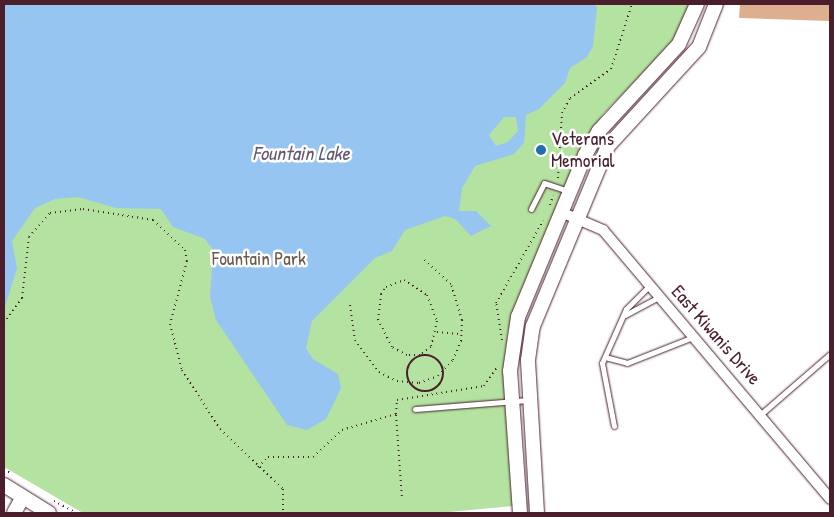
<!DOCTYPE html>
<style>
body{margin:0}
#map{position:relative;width:834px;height:517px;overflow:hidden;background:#fff;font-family:"Patrick Hand",sans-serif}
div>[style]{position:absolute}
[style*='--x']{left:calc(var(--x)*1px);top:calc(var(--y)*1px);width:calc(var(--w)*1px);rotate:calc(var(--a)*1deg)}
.green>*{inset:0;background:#b4e2a0}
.water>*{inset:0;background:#96c5f1}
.building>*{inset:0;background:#deaf8f}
.path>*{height:2px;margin-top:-1px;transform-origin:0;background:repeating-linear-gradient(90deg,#4a1f2b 0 1px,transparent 0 5px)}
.path>.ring{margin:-1px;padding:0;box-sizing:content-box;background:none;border:2px solid #4a1f2b;border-radius:50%}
.roads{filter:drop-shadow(0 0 1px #4a1f2b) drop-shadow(0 0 1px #4a1f2b)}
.lane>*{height:5px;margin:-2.5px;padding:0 2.5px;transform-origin:2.5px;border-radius:2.5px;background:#fff}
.street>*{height:10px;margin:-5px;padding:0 5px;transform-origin:5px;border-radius:5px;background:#fff}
.secondary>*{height:14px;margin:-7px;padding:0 7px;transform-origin:7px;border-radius:7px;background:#fff}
.dots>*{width:14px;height:14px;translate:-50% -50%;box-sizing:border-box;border:2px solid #fff;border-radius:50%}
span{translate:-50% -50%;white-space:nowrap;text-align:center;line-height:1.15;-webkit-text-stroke:5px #fff;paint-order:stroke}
.poi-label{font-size:19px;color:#4a1f2b}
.left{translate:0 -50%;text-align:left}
.park-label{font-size:19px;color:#6a5a4e}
.street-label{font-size:19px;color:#4a1f2b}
.water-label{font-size:20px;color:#655970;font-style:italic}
.frame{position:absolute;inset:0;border:5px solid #4a1f2b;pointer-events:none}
</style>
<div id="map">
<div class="green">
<i style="clip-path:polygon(4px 4px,693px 4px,670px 46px,603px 114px,581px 150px,508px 332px,505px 375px,513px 506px,438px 513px,83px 513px,4px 467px)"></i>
</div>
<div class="water">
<i style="clip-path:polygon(evenodd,4px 4px,594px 4px,597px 7px,593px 46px,587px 57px,570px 68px,565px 83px,539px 109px,526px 115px,524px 143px,514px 154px,475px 166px,462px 188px,459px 211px,476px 211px,491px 226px,471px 236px,455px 219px,445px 216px,405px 230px,392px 251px,375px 258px,312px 321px,306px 348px,313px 359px,338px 374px,341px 388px,326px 419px,307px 430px,287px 425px,216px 320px,210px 297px,213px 250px,205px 239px,173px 227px,161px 209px,116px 208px,78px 197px,55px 199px,35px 208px,12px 241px,17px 268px,4px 310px,4px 4px,504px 117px,516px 117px,518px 131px,508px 142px,496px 146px,489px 135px,504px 117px)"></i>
</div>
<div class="building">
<i style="clip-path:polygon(740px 4px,830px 4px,830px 21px,739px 18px)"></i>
</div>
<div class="path">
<i style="--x:558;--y:178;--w:65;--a:-86.5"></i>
<i style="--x:562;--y:113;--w:17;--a:-62"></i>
<i style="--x:570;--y:98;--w:50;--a:-35.3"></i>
<i style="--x:611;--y:69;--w:68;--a:-72.1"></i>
<i style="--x:550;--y:205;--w:10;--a:-73"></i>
<i style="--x:404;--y:280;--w:27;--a:33"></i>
<i style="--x:427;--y:295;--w:28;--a:69"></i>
<i style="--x:437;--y:321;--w:27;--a:103"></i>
<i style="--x:431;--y:347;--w:14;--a:144"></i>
<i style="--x:420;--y:355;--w:13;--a:180"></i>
<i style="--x:407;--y:355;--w:17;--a:-152"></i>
<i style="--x:392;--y:347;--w:30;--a:-117"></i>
<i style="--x:378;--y:320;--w:26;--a:-83"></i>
<i style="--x:381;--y:294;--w:9;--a:-54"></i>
<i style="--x:386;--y:287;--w:19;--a:-21"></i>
<i style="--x:350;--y:305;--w:35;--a:82"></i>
<i style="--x:355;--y:340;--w:40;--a:53"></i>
<i style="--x:379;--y:372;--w:20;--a:27"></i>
<i style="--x:397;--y:381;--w:22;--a:5"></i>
<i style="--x:419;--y:383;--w:20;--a:-20"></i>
<i style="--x:438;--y:376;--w:22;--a:-47"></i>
<i style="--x:453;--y:360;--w:21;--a:-67"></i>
<i style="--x:461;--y:341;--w:21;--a:-87"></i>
<i style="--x:462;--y:320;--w:38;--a:-107"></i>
<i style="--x:451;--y:284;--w:38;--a:-138"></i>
<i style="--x:4;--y:323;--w:31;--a:-54"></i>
<i style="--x:22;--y:298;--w:61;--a:-83.5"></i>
<i style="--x:29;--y:237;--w:32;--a:-49"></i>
<i style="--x:50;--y:213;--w:33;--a:-7"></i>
<i style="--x:83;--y:209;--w:71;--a:8.9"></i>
<i style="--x:153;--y:220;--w:44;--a:43.2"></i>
<i style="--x:185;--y:250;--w:11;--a:80"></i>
<i style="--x:187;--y:261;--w:65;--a:105.1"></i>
<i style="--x:170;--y:324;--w:48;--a:75.4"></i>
<i style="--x:182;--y:370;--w:70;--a:57.2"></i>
<i style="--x:220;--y:429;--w:87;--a:43.6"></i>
<i style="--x:283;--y:489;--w:24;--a:90"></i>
<i style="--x:437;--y:332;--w:25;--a:5"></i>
<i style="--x:502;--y:340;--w:37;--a:-99"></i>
<i style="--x:496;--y:303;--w:95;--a:-60.2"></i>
<i class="ring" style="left:407px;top:355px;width:34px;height:34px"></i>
<i style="--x:396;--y:415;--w:83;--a:85.9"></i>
<i style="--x:258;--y:467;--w:14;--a:-45"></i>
<i style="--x:268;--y:457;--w:45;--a:0"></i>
<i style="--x:313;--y:457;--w:40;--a:-43"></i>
<i style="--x:342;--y:430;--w:56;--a:-16.5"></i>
<i style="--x:396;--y:414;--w:14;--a:-86"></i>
<i style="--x:397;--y:400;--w:88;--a:-9.1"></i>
<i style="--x:484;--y:386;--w:24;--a:-55"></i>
<i style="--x:4;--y:469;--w:7;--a:34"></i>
<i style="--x:54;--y:501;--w:26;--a:28"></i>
</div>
<div class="roads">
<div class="lane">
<i style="--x:531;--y:209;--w:29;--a:-63"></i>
<i style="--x:544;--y:183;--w:26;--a:18"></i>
<i style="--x:625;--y:315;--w:38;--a:-28"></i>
<i style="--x:605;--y:357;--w:23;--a:15"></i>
<i style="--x:627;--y:363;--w:71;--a:-21.5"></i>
<i style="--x:415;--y:409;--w:114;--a:-4.5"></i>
<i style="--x:761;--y:414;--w:91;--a:-41"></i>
<i style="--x:614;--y:426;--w:64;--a:-100.8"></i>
<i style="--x:602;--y:363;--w:59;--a:-66"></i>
<i style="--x:626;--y:309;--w:34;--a:-45"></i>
</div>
<div class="street">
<i style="--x:561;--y:212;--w:46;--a:23.2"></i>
<i style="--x:603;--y:230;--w:352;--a:49.8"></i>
</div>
<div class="secondary">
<i style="--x:4;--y:485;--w:53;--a:31.9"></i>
<i style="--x:14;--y:513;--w:18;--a:-61"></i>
<i style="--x:520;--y:513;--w:142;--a:-94"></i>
<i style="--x:510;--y:371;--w:55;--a:-81.6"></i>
<i style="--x:518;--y:317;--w:175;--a:-67.5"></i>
<i style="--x:585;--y:155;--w:28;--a:-60"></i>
<i style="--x:599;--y:131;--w:118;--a:-47.4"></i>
<i style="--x:679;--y:44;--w:44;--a:-65.8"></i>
<i style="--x:537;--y:513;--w:153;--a:-93.4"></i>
<i style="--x:528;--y:360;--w:34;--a:-82"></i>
<i style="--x:533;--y:326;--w:195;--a:-67.4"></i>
<i style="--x:608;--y:146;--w:134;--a:-47.4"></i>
<i style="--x:699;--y:47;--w:46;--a:-68.4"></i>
</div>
</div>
<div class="dots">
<i style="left:541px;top:150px;background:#1f6fb2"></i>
</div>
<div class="poi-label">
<span class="left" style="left:551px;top:150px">Veterans<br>Memorial</span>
</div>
<div class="park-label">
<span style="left:259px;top:259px">Fountain Park</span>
</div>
<div class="street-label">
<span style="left:716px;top:335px;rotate:49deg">East Kiwanis Drive</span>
</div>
<div class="water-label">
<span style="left:301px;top:152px">Fountain Lake</span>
</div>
<div class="frame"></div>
</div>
